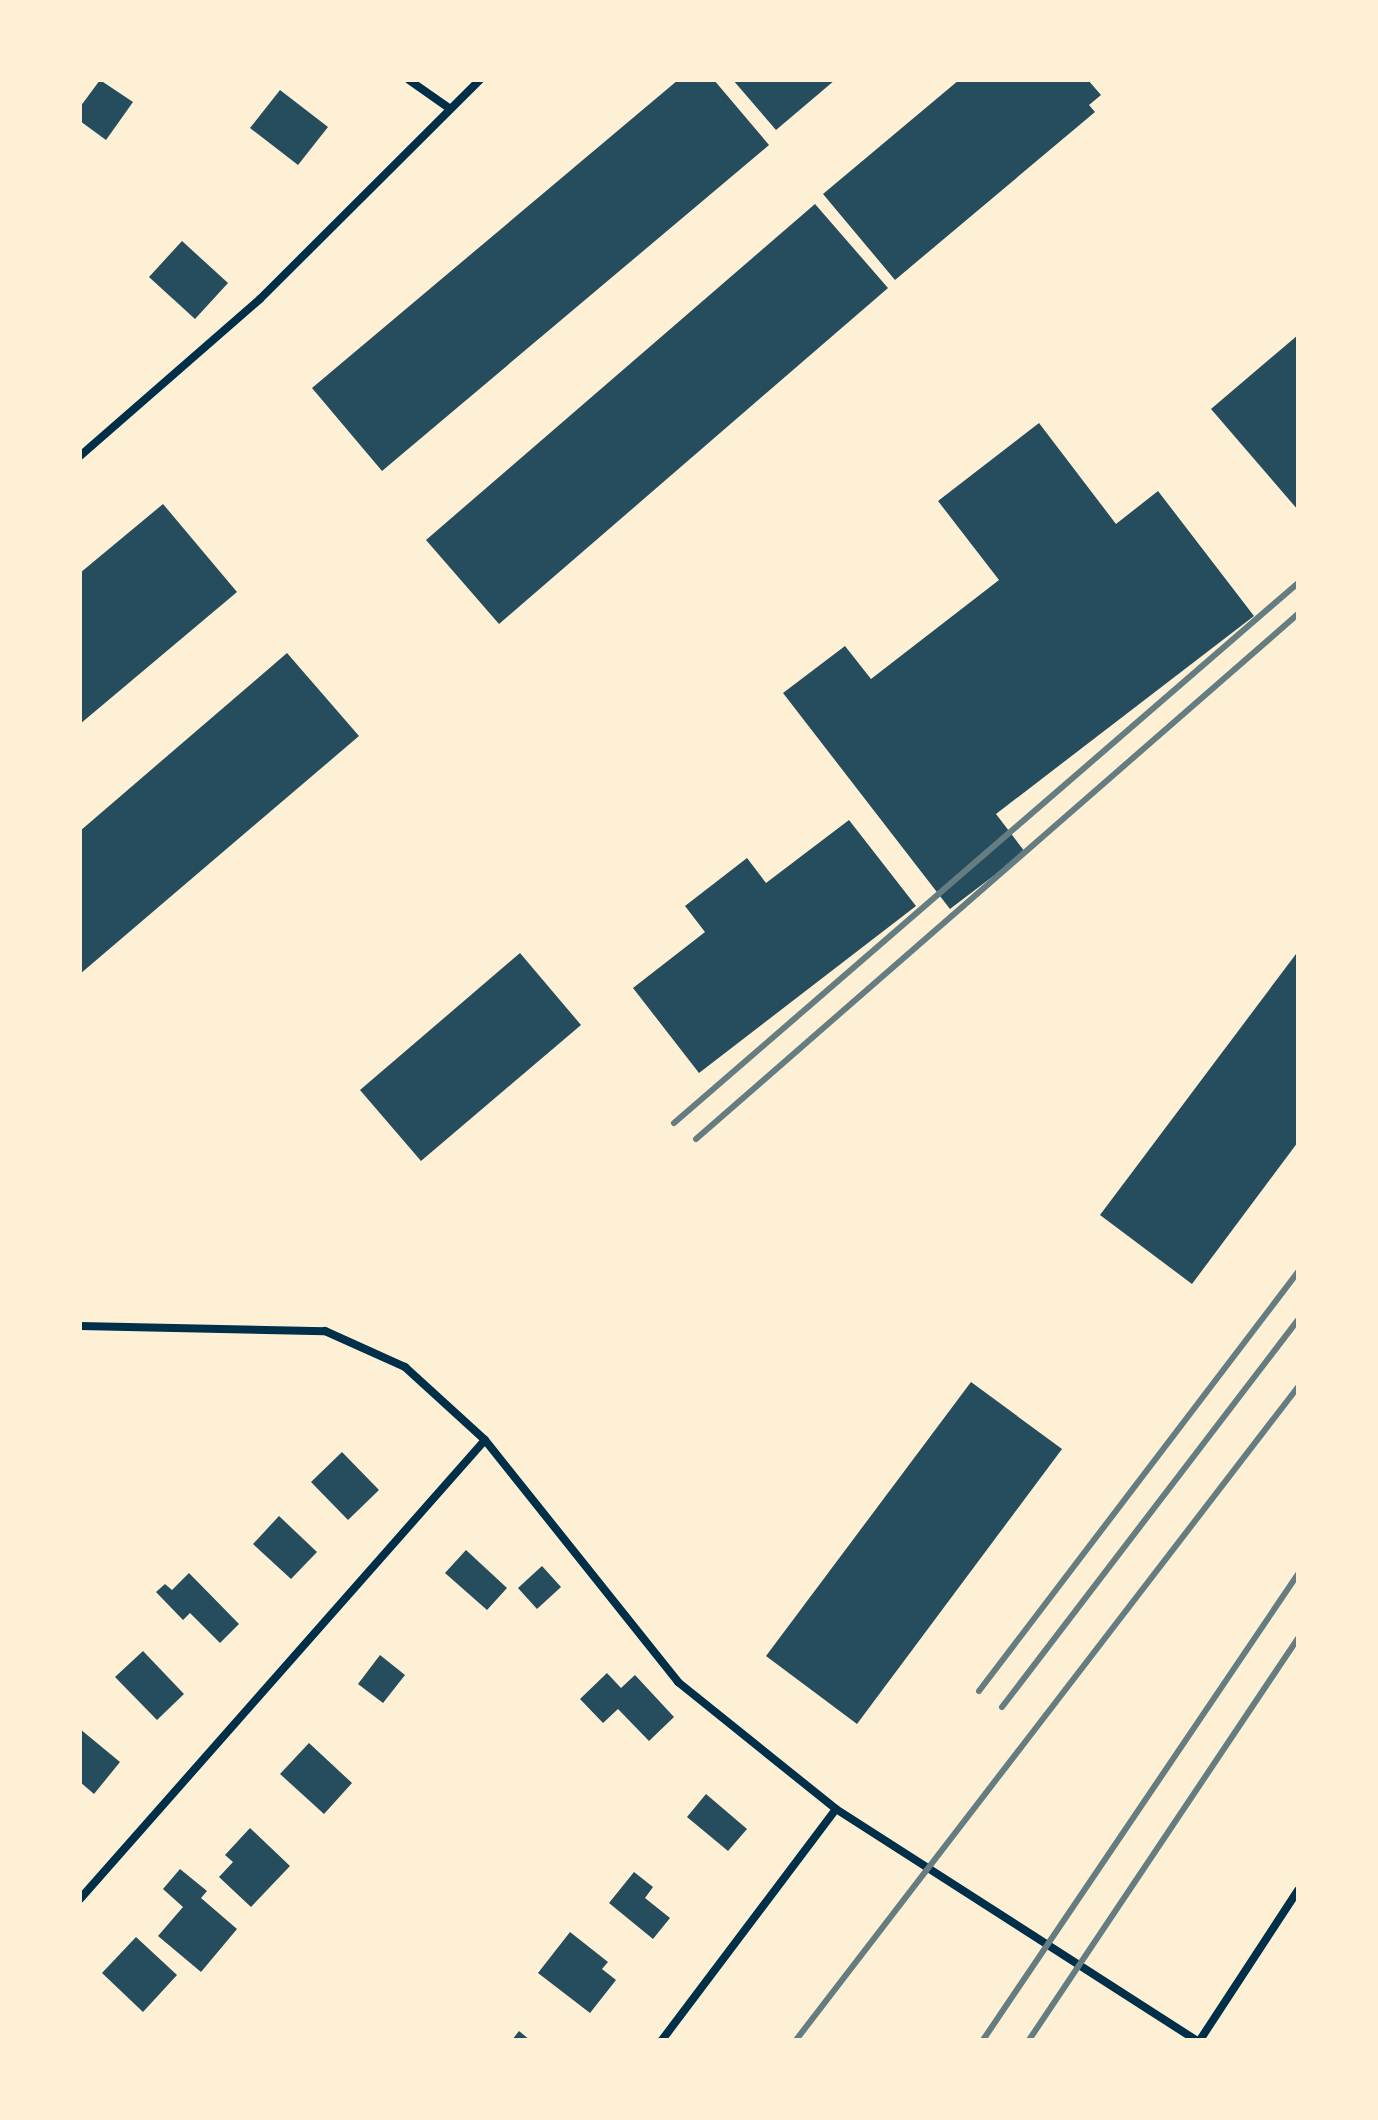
<!DOCTYPE html>
<style>
body{margin:0}
#map{position:relative;width:1378px;height:2120px;overflow:hidden;background:#fdf0d5;font-family:Barlow,sans-serif}
div>[style]{position:absolute}
[style*='--x']{left:calc(var(--x)*1px);top:calc(var(--y)*1px);width:calc(var(--w)*1px);rotate:calc(var(--a)*1deg)}
.building>*{inset:0;background:#264d5e}
.minor>*{height:8px;margin:-4px;padding:0 4px;transform-origin:4px;border-radius:4px;background:#003049}
.rail>*{height:6px;margin:-3px;padding:0 3px;transform-origin:3px;border-radius:3px;background:#657d81}
span{translate:-50% -50%;white-space:nowrap;text-align:center;line-height:1.15;-webkit-text-stroke:8px #fdf0d5;paint-order:stroke}
.frame{position:absolute;inset:0;border:82px solid #fdf0d5;pointer-events:none}
</style>
<div id="map">
<div class="building">
<i style="clip-path:polygon(100px 80px,133px 102px,106px 140px,80px 121px,80px 107px)"></i>
<i style="clip-path:polygon(678px 80px,714px 80px,769px 145px,382px 471px,312px 388px)"></i>
<i style="clip-path:polygon(733px 80px,835px 80px,776px 130px)"></i>
<i style="clip-path:polygon(959px 80px,1088px 80px,1101px 95px,1089px 105px,1095px 112px,895px 280px,823px 194px)"></i>
<i style="clip-path:polygon(280px 90px,328px 127px,298px 165px,250px 128px)"></i>
<i style="clip-path:polygon(815px 204px,888px 288px,499px 624px,426px 540px)"></i>
<i style="clip-path:polygon(182px 241px,228px 283px,195px 319px,149px 277px)"></i>
<i style="clip-path:polygon(1298px 335px,1298px 510px,1211px 409px)"></i>
<i style="clip-path:polygon(1039px 423px,1116px 524px,1158px 491px,1254px 616px,996px 814px,1025px 852px,950px 909px,783px 693px,845px 646px,871px 679px,999px 580px,938px 501px)"></i>
<i style="clip-path:polygon(163px 504px,237px 592px,80px 724px,80px 573px)"></i>
<i style="clip-path:polygon(287px 653px,359px 736px,80px 974px,80px 831px)"></i>
<i style="clip-path:polygon(849px 820px,916px 906px,699px 1073px,633px 988px,705px 932px,685px 906px,747px 858px,766px 883px)"></i>
<i style="clip-path:polygon(520px 953px,581px 1025px,421px 1161px,360px 1090px)"></i>
<i style="clip-path:polygon(1296px 954px,1298px 1142px,1192px 1284px,1100px 1215px)"></i>
<i style="clip-path:polygon(971px 1382px,1062px 1449px,857px 1724px,766px 1656px)"></i>
<i style="clip-path:polygon(342px 1452px,379px 1490px,348px 1520px,311px 1482px)"></i>
<i style="clip-path:polygon(279px 1516px,317px 1552px,291px 1579px,253px 1544px)"></i>
<i style="clip-path:polygon(466px 1550px,507px 1588px,487px 1610px,445px 1573px)"></i>
<i style="clip-path:polygon(542px 1566px,561px 1587px,537px 1609px,518px 1588px)"></i>
<i style="clip-path:polygon(189px 1573px,239px 1624px,220px 1643px,190px 1613px,183px 1620px,156px 1592px,165px 1584px,172px 1590px)"></i>
<i style="clip-path:polygon(143px 1651px,184px 1694px,157px 1720px,115px 1677px)"></i>
<i style="clip-path:polygon(380px 1655px,405px 1675px,383px 1703px,358px 1684px)"></i>
<i style="clip-path:polygon(607px 1673px,621px 1688px,635px 1675px,674px 1717px,649px 1741px,618px 1709px,603px 1723px,580px 1699px)"></i>
<i style="clip-path:polygon(80px 1729px,120px 1762px,94px 1794px,80px 1782px)"></i>
<i style="clip-path:polygon(309px 1743px,352px 1783px,324px 1814px,280px 1774px)"></i>
<i style="clip-path:polygon(706px 1794px,747px 1829px,728px 1851px,687px 1817px)"></i>
<i style="clip-path:polygon(250px 1828px,290px 1866px,251px 1907px,219px 1877px,233px 1862px,225px 1855px)"></i>
<i style="clip-path:polygon(180px 1869px,207px 1891px,201px 1898px,237px 1929px,201px 1972px,158px 1936px,183px 1907px,163px 1889px)"></i>
<i style="clip-path:polygon(634px 1872px,653px 1887px,645px 1898px,670px 1918px,653px 1939px,609px 1903px)"></i>
<i style="clip-path:polygon(570px 1932px,608px 1962px,602px 1969px,616px 1980px,590px 2013px,538px 1973px)"></i>
<i style="clip-path:polygon(136px 1937px,177px 1975px,143px 2012px,102px 1973px)"></i>
<i style="clip-path:polygon(519px 2031px,530px 2040px,512px 2040px)"></i>
</div>
<div class="minor">
<i style="--x:409;--y:80;--w:49;--a:35"></i>
<i style="--x:80;--y:456;--w:239;--a:-41.1"></i>
<i style="--x:260;--y:299;--w:310;--a:-44.9"></i>
<i style="--x:80;--y:1326;--w:245;--a:1.2"></i>
<i style="--x:325;--y:1331;--w:88;--a:24.2"></i>
<i style="--x:405;--y:1367;--w:108;--a:42.4"></i>
<i style="--x:485;--y:1440;--w:310;--a:51.4"></i>
<i style="--x:678;--y:1682;--w:203;--a:38.8"></i>
<i style="--x:836;--y:1809;--w:428;--a:32.7"></i>
<i style="--x:80;--y:1899;--w:612;--a:-48.58"></i>
<i style="--x:662;--y:2040;--w:289;--a:-53"></i>
<i style="--x:1200;--y:2040;--w:179;--a:-56.8"></i>
</div>
<div class="rail">
<i style="--x:674;--y:1123;--w:825;--a:-40.87"></i>
<i style="--x:696;--y:1139;--w:799;--a:-41.09"></i>
<i style="--x:979;--y:1691;--w:527;--a:-52.72"></i>
<i style="--x:1002;--y:1707;--w:487;--a:-52.6"></i>
<i style="--x:796;--y:2040;--w:824;--a:-52.45"></i>
<i style="--x:983;--y:2040;--w:562;--a:-55.94"></i>
<i style="--x:1029;--y:2040;--w:484;--a:-56.2"></i>
</div>
<div class="frame"></div>
</div>
